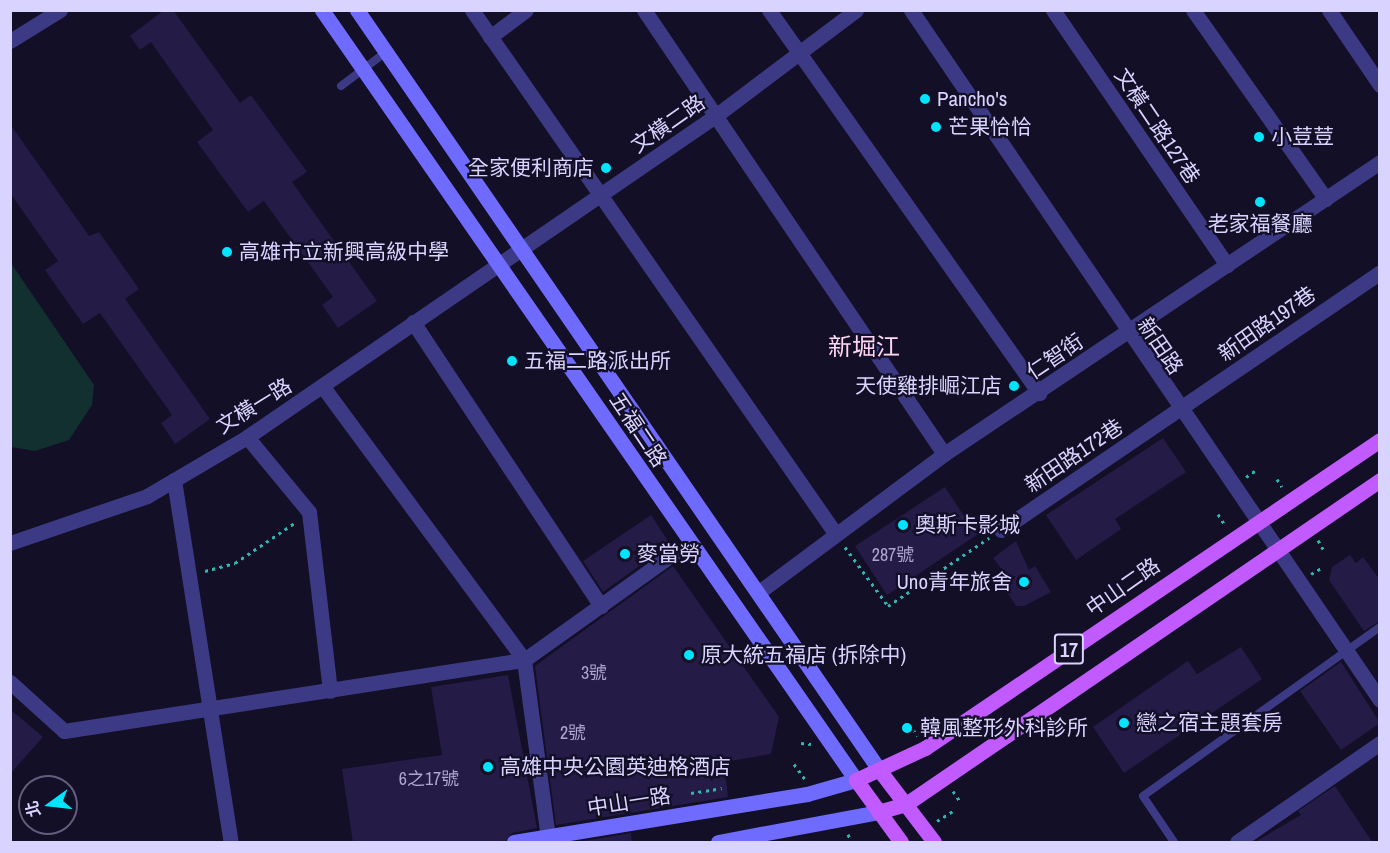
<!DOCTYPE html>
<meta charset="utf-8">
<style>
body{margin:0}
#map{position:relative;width:1390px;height:853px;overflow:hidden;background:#130f26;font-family:"Archivo Narrow","Noto Sans TC",sans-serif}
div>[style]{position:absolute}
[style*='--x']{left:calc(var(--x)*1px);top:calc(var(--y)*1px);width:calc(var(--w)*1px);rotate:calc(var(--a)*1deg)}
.green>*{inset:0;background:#12302f}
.building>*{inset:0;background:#241b47}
.path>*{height:3px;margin-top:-1.5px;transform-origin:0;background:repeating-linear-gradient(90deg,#2fb8b0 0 3px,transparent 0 7.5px)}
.lane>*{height:8px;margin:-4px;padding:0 4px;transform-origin:4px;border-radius:4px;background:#3d3a85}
.street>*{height:15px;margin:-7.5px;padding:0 7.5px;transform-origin:7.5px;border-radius:7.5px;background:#3d3a85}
.secondary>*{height:15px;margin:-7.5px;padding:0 7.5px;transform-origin:7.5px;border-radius:7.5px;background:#6f6bff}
.primary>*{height:15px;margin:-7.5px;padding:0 7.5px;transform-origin:7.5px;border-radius:7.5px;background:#c25bff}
.dots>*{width:16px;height:16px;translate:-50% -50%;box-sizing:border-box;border:3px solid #130f26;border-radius:50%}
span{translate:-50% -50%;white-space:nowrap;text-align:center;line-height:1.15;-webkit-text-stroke:4.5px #130f26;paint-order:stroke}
.number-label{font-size:18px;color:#aca6d1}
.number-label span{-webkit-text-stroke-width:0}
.shield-label span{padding:2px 4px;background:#130f26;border:2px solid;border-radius:4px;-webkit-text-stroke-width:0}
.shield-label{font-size:20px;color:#d9d4ff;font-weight:700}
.poi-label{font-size:21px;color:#d9d4ff}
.left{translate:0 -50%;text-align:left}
.right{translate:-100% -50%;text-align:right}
.street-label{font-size:21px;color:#d9d4ff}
.quarter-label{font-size:24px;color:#ffd6f0}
.frame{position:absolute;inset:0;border:12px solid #d9d4ff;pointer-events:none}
.north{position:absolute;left:18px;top:775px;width:60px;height:60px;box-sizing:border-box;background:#130f26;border:2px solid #625e7d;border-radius:50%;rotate:255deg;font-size:16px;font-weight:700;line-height:24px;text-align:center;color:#d9d4ff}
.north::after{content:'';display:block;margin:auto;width:21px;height:27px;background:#00e5ff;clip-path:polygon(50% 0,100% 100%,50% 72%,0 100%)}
</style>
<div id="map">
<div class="green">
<i style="clip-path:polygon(11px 263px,94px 385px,92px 405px,69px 440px,35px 451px,11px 447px)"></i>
</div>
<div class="building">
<i style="clip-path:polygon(164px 10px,173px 10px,240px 103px,251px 95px,307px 172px,292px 182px,377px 301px,338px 328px,322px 305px,333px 297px,264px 201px,248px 212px,197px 142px,213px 130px,151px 42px,140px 50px,130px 36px)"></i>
<i style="clip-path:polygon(10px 124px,89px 236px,99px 232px,139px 289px,125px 299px,210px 419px,175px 444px,161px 423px,172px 415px,100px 313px,83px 324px,45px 270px,58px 261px,10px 193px)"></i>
<i style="clip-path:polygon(1163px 438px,1186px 472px,1115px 519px,1121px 529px,1076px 560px,1046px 515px)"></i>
<i style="clip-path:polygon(945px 487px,968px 522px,979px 515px,987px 528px,887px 595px,855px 546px)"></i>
<i style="clip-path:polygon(651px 515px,670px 544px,603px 592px,583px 561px)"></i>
<i style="clip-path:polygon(1016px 541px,1029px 570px,1035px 566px,1051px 592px,1024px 606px,1016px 606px,1001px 583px,1008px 577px,993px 558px)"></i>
<i style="clip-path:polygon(1350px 555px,1356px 563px,1363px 557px,1380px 580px,1380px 621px,1364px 631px,1329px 580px,1332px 567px)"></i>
<i style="clip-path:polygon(673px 566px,779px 717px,771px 754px,724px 762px,728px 797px,556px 825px,535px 666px)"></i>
<i style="clip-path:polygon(1241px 647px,1262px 679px,1124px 773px,1093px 727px,1188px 661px,1197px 674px)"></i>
<i style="clip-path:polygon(1341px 662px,1380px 723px,1341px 750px,1300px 691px)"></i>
<i style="clip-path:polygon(508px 675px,537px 828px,512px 833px,504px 843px,353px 843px,342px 769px,442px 755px,431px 687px)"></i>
<i style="clip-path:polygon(10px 709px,43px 737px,10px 774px)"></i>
<i style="clip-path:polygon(1335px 786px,1373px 843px,1253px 843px,1301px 815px,1298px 811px)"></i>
<i style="clip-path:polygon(631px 833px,632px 843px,571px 843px)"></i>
</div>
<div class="path">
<i style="--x:1246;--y:477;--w:11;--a:-34"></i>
<i style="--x:1277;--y:479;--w:9;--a:58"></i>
<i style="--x:1218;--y:514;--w:13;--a:58"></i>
<i style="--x:1318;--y:540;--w:13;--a:61"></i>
<i style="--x:845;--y:547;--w:73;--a:53.9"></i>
<i style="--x:888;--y:606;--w:122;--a:-34"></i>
<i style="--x:205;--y:571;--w:31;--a:-15"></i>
<i style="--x:235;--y:563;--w:73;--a:-33.9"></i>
<i style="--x:1311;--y:574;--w:14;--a:-30"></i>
<i style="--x:913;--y:729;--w:8;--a:60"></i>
<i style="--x:801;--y:743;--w:10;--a:6"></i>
<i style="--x:794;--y:764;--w:19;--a:54"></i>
<i style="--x:953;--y:791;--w:11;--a:56"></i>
<i style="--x:691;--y:793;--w:31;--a:-9"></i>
<i style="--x:937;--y:821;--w:22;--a:-32"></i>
<i style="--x:848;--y:834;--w:9;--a:69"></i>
</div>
<div class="lane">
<i style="--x:341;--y:86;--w:56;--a:-37.1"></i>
<i style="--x:1174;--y:842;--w:55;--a:-124"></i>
<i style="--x:1143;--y:796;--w:291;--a:-35.5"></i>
</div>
<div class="street">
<i style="--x:472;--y:10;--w:637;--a:55.24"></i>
<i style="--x:644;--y:10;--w:536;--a:55.95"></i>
<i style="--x:769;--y:10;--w:469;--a:54.8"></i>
<i style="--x:911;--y:10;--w:834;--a:55.8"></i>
<i style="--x:1053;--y:10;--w:309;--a:55.7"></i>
<i style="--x:1193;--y:10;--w:231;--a:54.9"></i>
<i style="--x:1329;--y:10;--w:91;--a:55.8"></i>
<i style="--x:490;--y:37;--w:45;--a:-36.9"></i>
<i style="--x:10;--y:41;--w:59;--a:-31.8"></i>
<i style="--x:413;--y:322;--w:341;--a:56.5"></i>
<i style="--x:323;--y:387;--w:339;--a:53.6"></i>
<i style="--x:524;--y:660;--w:179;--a:82.3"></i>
<i style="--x:247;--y:437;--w:97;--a:50.4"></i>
<i style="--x:309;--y:512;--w:180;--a:83.3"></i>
<i style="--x:174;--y:480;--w:366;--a:81.1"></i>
<i style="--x:1001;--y:530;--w:458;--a:-34.2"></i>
<i style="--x:10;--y:543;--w:145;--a:-18.9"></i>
<i style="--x:147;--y:496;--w:116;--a:-30.5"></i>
<i style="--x:247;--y:437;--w:571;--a:-34.44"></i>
<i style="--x:718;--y:114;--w:173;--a:-37"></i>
<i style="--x:759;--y:592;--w:231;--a:-36.7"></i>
<i style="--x:944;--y:454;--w:525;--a:-33.81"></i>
<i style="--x:10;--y:682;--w:73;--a:42.2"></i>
<i style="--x:64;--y:731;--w:465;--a:-8.8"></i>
<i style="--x:524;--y:660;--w:188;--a:-35.5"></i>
<i style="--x:1237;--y:842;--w:174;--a:-34.7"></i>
</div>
<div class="secondary">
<i style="--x:322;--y:10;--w:937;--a:55.26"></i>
<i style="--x:856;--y:780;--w:51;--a:164.1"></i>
<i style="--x:807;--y:794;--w:297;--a:170.7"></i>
<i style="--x:357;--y:10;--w:923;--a:55.5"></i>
<i style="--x:718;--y:842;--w:163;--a:-10.6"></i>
</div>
<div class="primary">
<i style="--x:880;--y:771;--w:89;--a:52.7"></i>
<i style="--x:878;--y:812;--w:29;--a:-16"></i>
<i style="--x:906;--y:804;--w:574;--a:-34.35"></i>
<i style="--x:901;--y:842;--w:77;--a:-126"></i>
<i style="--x:856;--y:780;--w:76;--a:-24.9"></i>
<i style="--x:925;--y:748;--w:549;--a:-34.09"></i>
</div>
<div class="dots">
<i style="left:925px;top:99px;background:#00e5ff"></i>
<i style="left:936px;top:127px;background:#00e5ff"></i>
<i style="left:1259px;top:137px;background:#00e5ff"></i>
<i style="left:606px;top:168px;background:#00e5ff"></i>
<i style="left:1260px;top:202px;background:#00e5ff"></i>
<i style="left:227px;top:252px;background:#00e5ff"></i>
<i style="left:512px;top:361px;background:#00e5ff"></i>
<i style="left:1014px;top:386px;background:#00e5ff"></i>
<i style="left:903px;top:525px;background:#00e5ff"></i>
<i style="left:625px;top:554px;background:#00e5ff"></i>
<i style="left:1024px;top:582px;background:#00e5ff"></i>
<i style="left:689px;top:655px;background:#00e5ff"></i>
<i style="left:1124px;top:723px;background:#00e5ff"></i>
<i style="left:907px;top:728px;background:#00e5ff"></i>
<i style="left:488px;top:767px;background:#00e5ff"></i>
</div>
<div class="number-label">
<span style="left:893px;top:555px">287號</span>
<span style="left:594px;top:673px">3號</span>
<span style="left:573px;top:733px">2號</span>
<span style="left:429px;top:779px">6之17號</span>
</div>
<div class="shield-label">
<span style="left:1069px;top:649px">17</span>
</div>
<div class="poi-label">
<span class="left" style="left:937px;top:99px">Pancho's</span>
<span class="left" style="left:948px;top:127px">芒果恰恰</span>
<span class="left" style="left:1271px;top:137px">小荳荳</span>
<span class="right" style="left:594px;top:168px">全家便利商店</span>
<span style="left:1260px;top:224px">老家福餐廳</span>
<span class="left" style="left:239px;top:252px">高雄市立新興高級中學</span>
<span class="left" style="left:524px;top:361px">五福二路派出所</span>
<span class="right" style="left:1002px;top:386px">天使雞排崛江店</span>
<span class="left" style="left:915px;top:525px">奧斯卡影城</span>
<span class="left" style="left:637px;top:554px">麥當勞</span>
<span class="right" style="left:1012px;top:582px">Uno青年旅舍</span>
<span class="left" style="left:701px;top:655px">原大統五福店 (拆除中)</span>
<span class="left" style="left:1136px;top:723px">戀之宿主題套房</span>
<span class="left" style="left:920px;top:728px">韓風整形外科診所</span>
<span class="left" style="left:500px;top:767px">高雄中央公園英迪格酒店</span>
</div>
<div class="street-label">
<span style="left:668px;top:124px;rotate:-35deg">文橫二路</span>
<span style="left:1157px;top:126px;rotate:56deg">文橫二路127巷</span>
<span style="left:1267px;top:324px;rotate:-35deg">新田路197巷</span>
<span style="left:1160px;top:346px;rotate:56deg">新田路</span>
<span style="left:1055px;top:357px;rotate:-34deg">仁智街</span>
<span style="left:254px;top:406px;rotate:-32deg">文橫一路</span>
<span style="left:638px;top:430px;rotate:56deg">五福二路</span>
<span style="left:1074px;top:456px;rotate:-34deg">新田路172巷</span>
<span style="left:1123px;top:587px;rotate:-35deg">中山二路</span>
<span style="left:629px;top:802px;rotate:-9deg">中山一路</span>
</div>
<div class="quarter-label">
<span style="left:864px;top:347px">新堀江</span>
</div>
<div class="frame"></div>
<div class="north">北</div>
</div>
